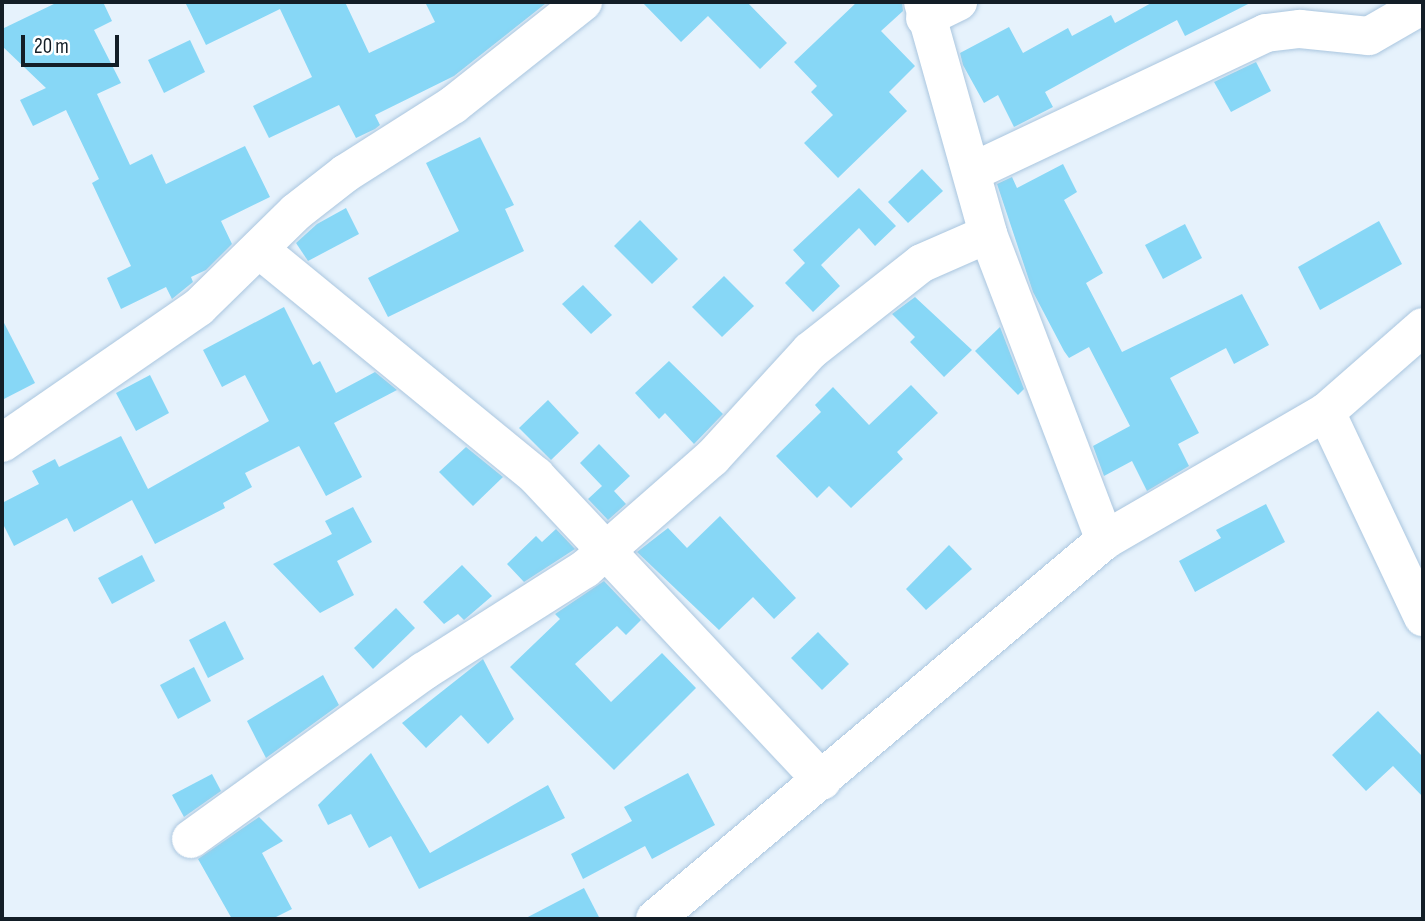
<!DOCTYPE html>
<style>
body{margin:0}
#map{position:relative;width:1425px;height:921px;overflow:hidden;background:#e6f2fc;font-family:"Sofia Sans Condensed",sans-serif}
div>[style]{position:absolute}
[style*='--x']{left:calc(var(--x)*1px);top:calc(var(--y)*1px);width:calc(var(--w)*1px);rotate:calc(var(--a)*1deg)}
.building>*{inset:0;background:#87d7f6}
.roads{filter:drop-shadow(0 0 2px #aac6df) drop-shadow(0 0 2px #aac6df)}
.minor>*{height:38px;margin:-19px;padding:0 19px;transform-origin:19px;border-radius:19px;background:#fff}
span{translate:-50% -50%;white-space:nowrap;text-align:center;line-height:1.15;-webkit-text-stroke:5px #fff;paint-order:stroke}
.frame{position:absolute;inset:0;border:4px solid #131e27;pointer-events:none}
.scale{position:absolute;left:21px;top:35px;width:98px;height:32px;box-sizing:border-box;border:4px solid #131e27;border-top:0;padding-left:9px;font-size:21px;line-height:24px;white-space:nowrap;color:#131e27;-webkit-text-stroke:5px #fff;paint-order:stroke}
</style>
<div id="map">
<div class="building">
<i style="clip-path:polygon(58px 2px,103px 2px,112px 21px,94px 30px,121px 83px,97px 94px,130px 165px,152px 154px,166px 184px,245px 146px,270px 197px,221px 221px,232px 244px,206px 270px,191px 277px,193px 282px,172px 299px,166px 287px,121px 309px,107px 278px,131px 266px,92px 183px,99px 179px,66px 110px,33px 126px,20px 100px,46px 88px,2px 46px,2px 29px)"></i>
<i style="clip-path:polygon(185px 2px,345px 2px,369px 53px,435px 22px,425px 2px,545px 4px,454px 76px,375px 115px,380px 125px,375px 129px,356px 138px,339px 105px,269px 138px,253px 106px,312px 77px,280px 9px,206px 45px)"></i>
<i style="clip-path:polygon(642px 2px,747px 2px,787px 43px,760px 69px,708px 16px,681px 42px)"></i>
<i style="clip-path:polygon(857px 2px,902px 2px,903px 11px,881px 31px,915px 66px,889px 92px,907px 111px,838px 178px,804px 143px,833px 115px,811px 92px,817px 86px,794px 62px)"></i>
<i style="clip-path:polygon(1153px 2px,1252px 2px,1185px 36px,1177px 20px,1128px 46px,1045px 92px,1053px 107px,1014px 127px,998px 95px,984px 103px,963px 65px,960px 53px,1009px 27px,1023px 53px,1068px 28px,1072px 36px,1111px 15px,1115px 23px)"></i>
<i style="clip-path:polygon(190px 40px,205px 72px,164px 93px,148px 60px)"></i>
<i style="clip-path:polygon(1256px 62px,1271px 91px,1231px 112px,1214px 82px)"></i>
<i style="clip-path:polygon(480px 137px,514px 205px,505px 209px,524px 251px,388px 317px,368px 278px,459px 231px,426px 163px)"></i>
<i style="clip-path:polygon(1063px 164px,1077px 192px,1064px 200px,1103px 273px,1086px 283px,1122px 352px,1242px 294px,1269px 345px,1234px 364px,1226px 348px,1170px 378px,1199px 433px,1178px 444px,1189px 466px,1147px 491px,1132px 461px,1104px 476px,1093px 446px,1130px 426px,1089px 347px,1069px 358px,1064px 351px,1033px 292px,997px 184px,1012px 177px,1017px 188px)"></i>
<i style="clip-path:polygon(922px 169px,943px 191px,908px 223px,888px 202px)"></i>
<i style="clip-path:polygon(859px 188px,896px 226px,875px 246px,859px 228px,821px 265px,840px 286px,813px 312px,785px 283px,805px 263px,793px 250px)"></i>
<i style="clip-path:polygon(346px 208px,359px 234px,308px 261px,296px 243px,317px 224px)"></i>
<i style="clip-path:polygon(640px 220px,678px 259px,652px 284px,614px 246px)"></i>
<i style="clip-path:polygon(1379px 221px,1402px 264px,1320px 310px,1298px 267px)"></i>
<i style="clip-path:polygon(1185px 224px,1202px 258px,1163px 279px,1145px 245px)"></i>
<i style="clip-path:polygon(724px 276px,754px 306px,722px 337px,692px 307px)"></i>
<i style="clip-path:polygon(583px 285px,612px 315px,591px 334px,562px 304px)"></i>
<i style="clip-path:polygon(915px 297px,972px 350px,944px 377px,910px 342px,915px 337px,892px 314px)"></i>
<i style="clip-path:polygon(284px 307px,313px 365px,320px 361px,336px 393px,375px 372px,397px 390px,334px 423px,362px 477px,326px 496px,299px 446px,245px 473px,252px 487px,223px 503px,225px 508px,155px 544px,132px 500px,74px 532px,67px 518px,14px 546px,2px 522px,2px 503px,39px 484px,32px 471px,55px 459px,59px 467px,121px 436px,148px 489px,269px 421px,245px 375px,222px 387px,203px 350px)"></i>
<i style="clip-path:polygon(2px 319px,35px 383px,2px 400px)"></i>
<i style="clip-path:polygon(1000px 327px,1024px 389px,1018px 395px,975px 351px)"></i>
<i style="clip-path:polygon(669px 361px,723px 414px,694px 444px,665px 413px,659px 419px,635px 393px)"></i>
<i style="clip-path:polygon(150px 375px,169px 413px,136px 431px,116px 393px)"></i>
<i style="clip-path:polygon(911px 385px,938px 413px,897px 452px,903px 459px,851px 508px,829px 486px,817px 498px,776px 456px,821px 412px,815px 405px,833px 387px,869px 425px)"></i>
<i style="clip-path:polygon(548px 400px,579px 433px,551px 460px,519px 428px)"></i>
<i style="clip-path:polygon(599px 444px,630px 476px,614px 491px,626px 504px,608px 520px,588px 499px,602px 486px,580px 463px)"></i>
<i style="clip-path:polygon(466px 447px,503px 477px,473px 506px,439px 472px)"></i>
<i style="clip-path:polygon(1266px 504px,1285px 542px,1195px 592px,1179px 561px,1221px 538px,1216px 530px)"></i>
<i style="clip-path:polygon(353px 507px,372px 542px,337px 561px,354px 595px,320px 613px,273px 564px,332px 534px,325px 521px)"></i>
<i style="clip-path:polygon(720px 516px,796px 598px,774px 619px,753px 597px,719px 630px,637px 552px,668px 528px,687px 548px)"></i>
<i style="clip-path:polygon(556px 529px,575px 549px,524px 582px,507px 564px,536px 536px,542px 542px)"></i>
<i style="clip-path:polygon(949px 545px,972px 569px,926px 610px,906px 589px)"></i>
<i style="clip-path:polygon(142px 555px,155px 581px,112px 604px,98px 578px)"></i>
<i style="clip-path:polygon(462px 565px,492px 596px,464px 620px,458px 614px,444px 624px,423px 602px)"></i>
<i style="clip-path:polygon(604px 581px,641px 620px,626px 635px,617px 626px,575px 664px,611px 702px,662px 653px,696px 688px,614px 770px,510px 667px,560px 619px,555px 614px)"></i>
<i style="clip-path:polygon(396px 608px,415px 628px,373px 669px,354px 648px)"></i>
<i style="clip-path:polygon(225px 621px,244px 659px,208px 678px,189px 640px)"></i>
<i style="clip-path:polygon(818px 632px,849px 664px,822px 690px,791px 658px)"></i>
<i style="clip-path:polygon(483px 659px,514px 719px,488px 744px,461px 715px,426px 748px,402px 723px)"></i>
<i style="clip-path:polygon(194px 667px,211px 701px,178px 719px,160px 685px)"></i>
<i style="clip-path:polygon(323px 675px,339px 705px,266px 758px,247px 721px)"></i>
<i style="clip-path:polygon(1378px 711px,1423px 757px,1423px 797px,1393px 766px,1366px 791px,1332px 755px)"></i>
<i style="clip-path:polygon(371px 753px,430px 853px,548px 785px,565px 818px,419px 889px,391px 836px,369px 848px,351px 814px,328px 825px,318px 805px)"></i>
<i style="clip-path:polygon(688px 773px,715px 825px,652px 859px,645px 846px,583px 879px,571px 854px,632px 821px,624px 807px)"></i>
<i style="clip-path:polygon(212px 774px,221px 791px,184px 817px,172px 795px)"></i>
<i style="clip-path:polygon(259px 817px,283px 841px,262px 853px,292px 909px,272px 919px,232px 919px,198px 859px)"></i>
<i style="clip-path:polygon(584px 888px,600px 919px,524px 919px)"></i>
</div>
<div class="roads">
<div class="minor">
<i style="--x:923;--y:2;--w:241;--a:74.3"></i>
<i style="--x:988;--y:234;--w:328;--a:69.1"></i>
<i style="--x:925;--y:18;--w:37;--a:-26"></i>
<i style="--x:974;--y:171;--w:323;--a:-25.3"></i>
<i style="--x:1266;--y:33;--w:34;--a:-7"></i>
<i style="--x:1300;--y:29;--w:69;--a:5.8"></i>
<i style="--x:1369;--y:36;--w:62;--a:-29.9"></i>
<i style="--x:260;--y:250;--w:357;--a:39.3"></i>
<i style="--x:536;--y:476;--w:418;--a:46.8"></i>
<i style="--x:1326;--y:412;--w:227;--a:64.7"></i>
<i style="--x:2;--y:443;--w:239;--a:-34.6"></i>
<i style="--x:199;--y:307;--w:136;--a:-44.4"></i>
<i style="--x:296;--y:212;--w:63;--a:-38"></i>
<i style="--x:346;--y:173;--w:127;--a:-32.4"></i>
<i style="--x:453;--y:105;--w:166;--a:-38.4"></i>
<i style="--x:191;--y:839;--w:287;--a:-35.8"></i>
<i style="--x:424;--y:671;--w:191;--a:-32.4"></i>
<i style="--x:585;--y:569;--w:169;--a:-41.2"></i>
<i style="--x:712;--y:458;--w:145;--a:-47.5"></i>
<i style="--x:810;--y:351;--w:142;--a:-38.2"></i>
<i style="--x:922;--y:263;--w:72;--a:-23.7"></i>
<i style="--x:655;--y:919;--w:588;--a:-40.1"></i>
<i style="--x:1105;--y:540;--w:255;--a:-30.1"></i>
<i style="--x:1326;--y:412;--w:129;--a:-41.2"></i>
</div>
</div>
<div class="frame"></div>
<div class="scale">20 m</div>
</div>
